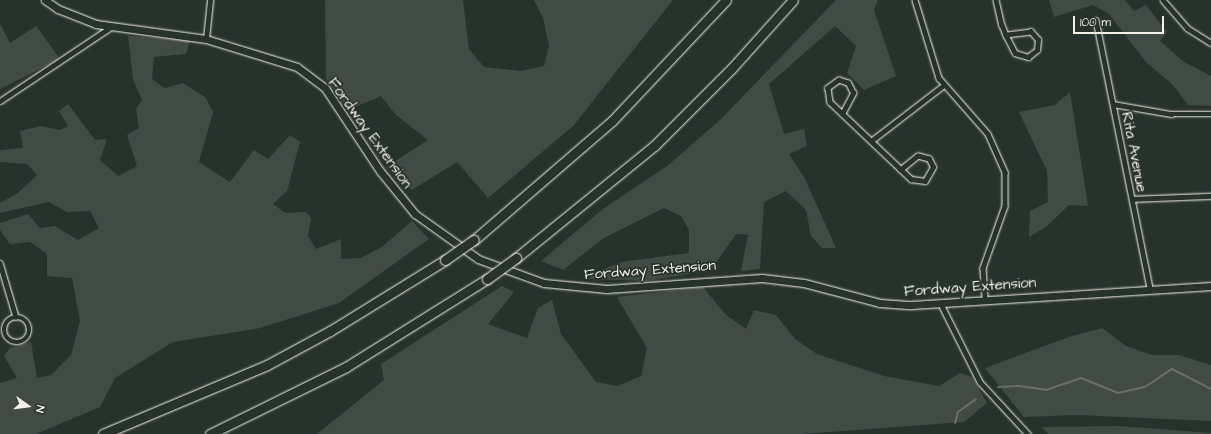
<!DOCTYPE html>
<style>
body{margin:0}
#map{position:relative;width:1211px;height:434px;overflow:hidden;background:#26332d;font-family:"Architects Daughter",sans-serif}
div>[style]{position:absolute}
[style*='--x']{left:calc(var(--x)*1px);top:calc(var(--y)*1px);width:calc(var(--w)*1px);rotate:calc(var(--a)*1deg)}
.green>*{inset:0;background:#414b45}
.stream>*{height:2px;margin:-1px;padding:0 1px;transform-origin:1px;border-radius:1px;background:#676f68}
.roads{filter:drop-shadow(0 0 1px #f4f1e8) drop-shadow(0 0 1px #f4f1e8)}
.street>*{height:4.5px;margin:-2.25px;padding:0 2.25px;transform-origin:2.25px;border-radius:2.25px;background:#26332d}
.street>.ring{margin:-2.25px;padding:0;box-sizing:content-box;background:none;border:4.5px solid #26332d;border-radius:50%}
.secondary>*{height:7px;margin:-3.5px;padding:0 3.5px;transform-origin:3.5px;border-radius:3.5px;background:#26332d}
.highway>*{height:9px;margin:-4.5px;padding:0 4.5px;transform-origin:4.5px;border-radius:4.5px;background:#26332d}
.bridges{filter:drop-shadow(0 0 1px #f4f1e8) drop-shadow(0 0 1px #f4f1e8)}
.highway-bridge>*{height:9px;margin:-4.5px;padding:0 4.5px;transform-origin:4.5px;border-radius:4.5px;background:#26332d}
span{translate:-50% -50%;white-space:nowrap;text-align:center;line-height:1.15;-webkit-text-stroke:3.5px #26332d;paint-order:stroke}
.street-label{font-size:15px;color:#f4f1e8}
.north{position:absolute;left:8px;top:386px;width:40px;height:40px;-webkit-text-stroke:3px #26332d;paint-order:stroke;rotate:104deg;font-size:11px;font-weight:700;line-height:16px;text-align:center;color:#f4f1e8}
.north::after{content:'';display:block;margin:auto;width:14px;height:18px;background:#f4f1e8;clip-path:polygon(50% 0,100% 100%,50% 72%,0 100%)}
.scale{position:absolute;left:1073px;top:16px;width:91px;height:18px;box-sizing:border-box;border:2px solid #f4f1e8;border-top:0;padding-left:5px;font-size:12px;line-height:14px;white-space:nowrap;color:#f4f1e8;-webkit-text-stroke:3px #26332d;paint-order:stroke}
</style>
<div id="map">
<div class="green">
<i style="clip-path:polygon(325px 0,463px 0,469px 49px,484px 67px,521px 71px,544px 66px,549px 46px,543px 18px,534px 0,673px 0,573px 126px,488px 198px,457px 162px,412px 190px,386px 167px,428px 140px,395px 114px,381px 96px,348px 110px,326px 78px)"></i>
<i style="clip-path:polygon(836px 0,878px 0,874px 10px,896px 76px,864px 90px,847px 73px,856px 46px,835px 26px,769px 84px,784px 134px,804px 129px,807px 146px,789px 154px,804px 177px,836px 248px,822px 248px,811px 236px,806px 210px,786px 191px,764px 202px,760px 269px,741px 271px,748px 235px,736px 234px,711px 270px,648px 281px,589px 279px,592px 274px,621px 262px,689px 253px,689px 230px,681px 216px,664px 208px,604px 238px,563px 270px,541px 261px,603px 209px,667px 166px,720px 120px)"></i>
<i style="clip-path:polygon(1049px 0,1125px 0,1134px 11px,1146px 5px,1167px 32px,1160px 41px,1184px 62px,1211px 76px,1211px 106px,1188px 105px,1173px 85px,1146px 62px,1109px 14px,1093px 5px,1054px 17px)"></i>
<i style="clip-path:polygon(0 24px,10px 43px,36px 26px,60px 59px,0 89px)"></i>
<i style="clip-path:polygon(128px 36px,190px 40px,186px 54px,154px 57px,152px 79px,165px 88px,183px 83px,206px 98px,213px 112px,199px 162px,230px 182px,254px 150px,268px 159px,290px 135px,300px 142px,287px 191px,273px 204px,285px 213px,306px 212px,311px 218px,308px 236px,316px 249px,341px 239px,341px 259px,361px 258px,382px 247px,412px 221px,429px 239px,339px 303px,260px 328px,173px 342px,115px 378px,100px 407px,36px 434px,0 434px,0 383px,17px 378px,4px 356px,10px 348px,31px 342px,37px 378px,51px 375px,71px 355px,80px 321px,72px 278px,47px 276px,47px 254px,30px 242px,10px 244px,0 230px,0 223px,28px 214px,40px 228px,55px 226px,78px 240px,99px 228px,90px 211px,67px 212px,49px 202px,0 213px,0 203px,18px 193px,37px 175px,27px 164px,0 162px,0 150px,23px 148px,20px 131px,41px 126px,60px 130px,68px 126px,59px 111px,68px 104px,95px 140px,107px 139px,100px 160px,118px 176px,137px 166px,127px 135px,139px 128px,136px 109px,142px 100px,133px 79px)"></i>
<i style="clip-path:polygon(1070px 92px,1088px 206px,1069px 205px,1047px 226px,1029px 237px,1030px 211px,1048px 202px,1047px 171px,1019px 112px,1055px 105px)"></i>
<i style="clip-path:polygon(502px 286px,514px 292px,488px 324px,527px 338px,538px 308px,552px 300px,561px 334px,596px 382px,618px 386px,641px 376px,647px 348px,617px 297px,703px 287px,726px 315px,746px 329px,754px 310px,776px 315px,795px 339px,817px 354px,884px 376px,939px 386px,960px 373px,972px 377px,987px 403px,964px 422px,802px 434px,317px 434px,384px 380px,381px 364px)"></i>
<i style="clip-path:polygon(1102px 328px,1126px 346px,1152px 355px,1179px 355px,1211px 365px,1211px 421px,1077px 415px,1024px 417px,985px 368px,1072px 336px)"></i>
<i style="clip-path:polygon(1119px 426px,1211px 433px,1211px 434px,1048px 434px,1042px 427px)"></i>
</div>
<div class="stream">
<i style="--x:998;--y:387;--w:21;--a:-3"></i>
<i style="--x:1019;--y:386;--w:27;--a:8"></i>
<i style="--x:1046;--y:390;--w:37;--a:-19"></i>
<i style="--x:1081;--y:378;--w:40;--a:22"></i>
<i style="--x:1118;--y:393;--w:28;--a:-13"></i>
<i style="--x:1145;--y:387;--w:32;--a:-34"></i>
<i style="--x:1172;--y:369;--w:44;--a:27.1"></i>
<i style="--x:955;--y:423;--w:11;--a:-75"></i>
<i style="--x:958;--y:412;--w:22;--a:-36"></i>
</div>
<div class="roads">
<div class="street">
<i style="--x:915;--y:0;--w:82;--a:72.9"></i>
<i style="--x:939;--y:78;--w:74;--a:48.8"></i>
<i style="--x:988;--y:134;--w:42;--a:65.9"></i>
<i style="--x:1005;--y:172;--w:34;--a:90"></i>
<i style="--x:1005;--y:206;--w:66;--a:109.5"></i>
<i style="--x:983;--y:268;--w:32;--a:86"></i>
<i style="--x:996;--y:0;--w:26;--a:77"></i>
<i style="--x:1002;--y:25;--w:11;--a:68"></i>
<i style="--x:1006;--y:35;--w:20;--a:63"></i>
<i style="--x:1015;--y:53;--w:14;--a:17"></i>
<i style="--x:1028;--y:57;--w:11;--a:-38"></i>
<i style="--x:1037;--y:50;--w:10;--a:-84"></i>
<i style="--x:1038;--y:40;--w:11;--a:-131"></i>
<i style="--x:1031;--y:32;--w:25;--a:173"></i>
<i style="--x:1163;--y:0;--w:37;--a:49"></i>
<i style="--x:1187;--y:28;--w:28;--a:32"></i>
<i style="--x:1096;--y:20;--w:273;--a:78.6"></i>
<i style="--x:206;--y:39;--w:39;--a:-84"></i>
<i style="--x:0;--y:101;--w:133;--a:-33.7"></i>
<i style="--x:1113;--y:104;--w:59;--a:9.8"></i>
<i style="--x:1171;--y:114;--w:40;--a:0"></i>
<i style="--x:842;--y:114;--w:24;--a:-62"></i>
<i style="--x:853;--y:93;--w:11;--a:-117"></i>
<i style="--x:848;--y:83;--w:9;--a:-162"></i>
<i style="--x:839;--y:80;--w:14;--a:144"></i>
<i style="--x:828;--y:88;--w:14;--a:82"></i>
<i style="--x:830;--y:102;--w:112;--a:43.5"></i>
<i style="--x:911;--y:179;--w:14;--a:8"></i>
<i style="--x:925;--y:181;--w:16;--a:-60"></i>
<i style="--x:933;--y:167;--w:9;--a:-117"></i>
<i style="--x:929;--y:159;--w:11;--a:-165"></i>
<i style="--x:918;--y:156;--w:22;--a:141"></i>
<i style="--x:871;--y:141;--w:92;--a:-37.5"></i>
<i style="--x:1132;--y:199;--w:79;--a:-2.2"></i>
<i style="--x:0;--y:263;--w:56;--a:73.5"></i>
<i style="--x:941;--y:304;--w:87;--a:63.4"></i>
<i style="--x:980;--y:382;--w:71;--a:47.3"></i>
<i class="ring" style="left:4px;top:317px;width:21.5px;height:21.5px"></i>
</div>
<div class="secondary">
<i style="--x:45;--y:0;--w:16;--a:35"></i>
<i style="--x:58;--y:9;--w:41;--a:21.5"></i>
<i style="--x:96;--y:24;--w:111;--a:7.8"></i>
<i style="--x:206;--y:39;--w:95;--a:17.1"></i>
<i style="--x:297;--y:67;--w:35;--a:37"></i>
<i style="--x:325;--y:88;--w:100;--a:56.5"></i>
<i style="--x:380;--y:171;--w:55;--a:50.9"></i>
<i style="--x:415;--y:214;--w:77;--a:35.5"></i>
<i style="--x:478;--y:259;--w:70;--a:20"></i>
<i style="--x:544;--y:283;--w:63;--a:5.4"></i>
<i style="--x:607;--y:289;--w:155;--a:-4.1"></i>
<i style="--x:762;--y:278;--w:42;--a:6.8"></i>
<i style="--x:804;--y:283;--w:79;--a:14.7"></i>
<i style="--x:880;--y:303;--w:31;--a:4"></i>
<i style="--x:911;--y:305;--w:301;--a:-3.6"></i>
</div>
<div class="highway">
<i style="--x:474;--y:240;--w:182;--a:-40.8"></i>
<i style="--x:612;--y:121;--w:166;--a:-46.7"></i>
<i style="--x:516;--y:258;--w:178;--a:-39.1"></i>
<i style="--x:654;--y:146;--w:110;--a:-45"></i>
<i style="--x:732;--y:68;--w:91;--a:-48.1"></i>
<i style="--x:103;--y:434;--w:178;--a:-22.8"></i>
<i style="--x:267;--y:365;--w:72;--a:-28.4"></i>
<i style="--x:330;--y:331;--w:135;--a:-31.7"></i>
<i style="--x:210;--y:434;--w:152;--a:-26.2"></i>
<i style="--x:346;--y:367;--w:166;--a:-32"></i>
</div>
</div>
<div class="bridges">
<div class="highway-bridge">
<i style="--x:445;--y:260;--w:35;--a:-35"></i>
<i style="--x:487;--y:279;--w:36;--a:-36"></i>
</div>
</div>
<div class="street-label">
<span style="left:370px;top:133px;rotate:54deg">Fordway Extension</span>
<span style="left:1134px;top:152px;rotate:79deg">Rita Avenue</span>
<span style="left:650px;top:270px;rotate:-4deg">Fordway Extension</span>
<span style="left:970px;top:287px;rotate:-4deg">Fordway Extension</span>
</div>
<div class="north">N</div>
<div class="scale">100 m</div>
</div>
